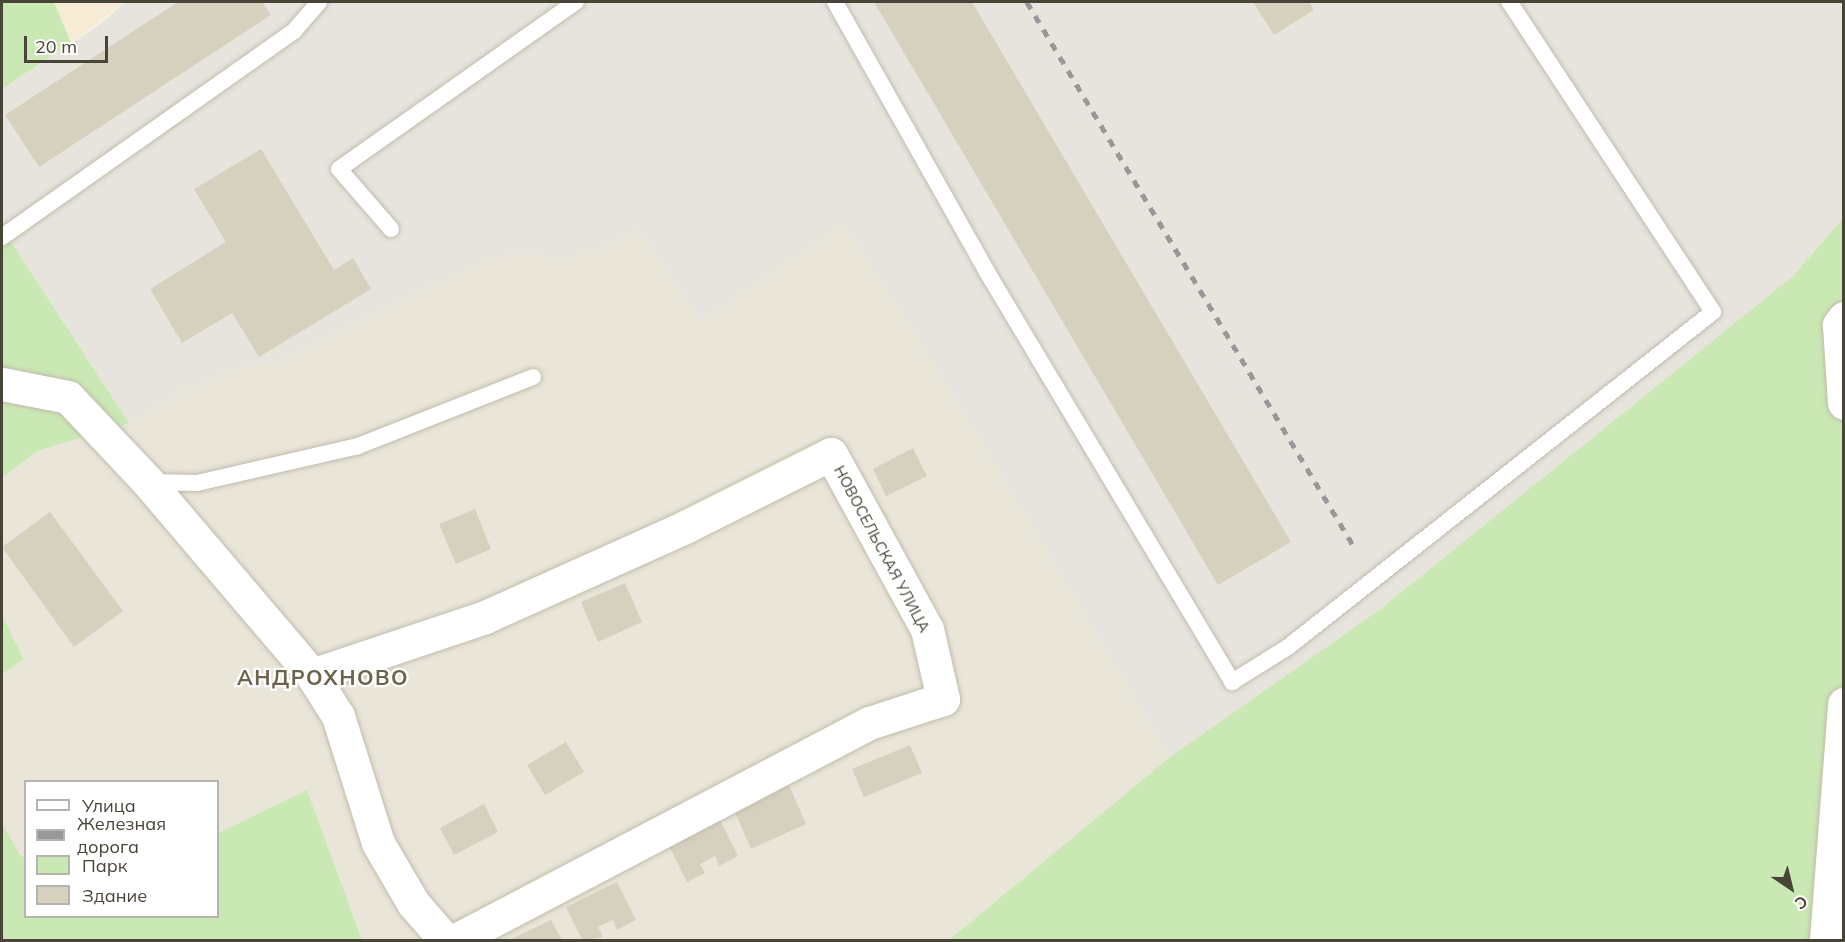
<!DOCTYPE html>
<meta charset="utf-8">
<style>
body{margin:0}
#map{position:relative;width:1845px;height:942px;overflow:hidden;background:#f5f3ea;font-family:Mulish,sans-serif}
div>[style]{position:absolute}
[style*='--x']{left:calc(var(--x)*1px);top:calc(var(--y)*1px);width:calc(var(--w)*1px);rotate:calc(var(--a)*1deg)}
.residential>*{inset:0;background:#e9e5d8}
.commercial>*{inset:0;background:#f6ecd6}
.industrial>*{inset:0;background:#e7e4de}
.green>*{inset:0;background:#cae8b3}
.building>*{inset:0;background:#d6d0bf}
.roads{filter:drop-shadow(0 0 2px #c0bcac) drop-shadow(0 0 2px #c0bcac)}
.service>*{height:16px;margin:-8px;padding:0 8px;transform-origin:8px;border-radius:8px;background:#fff}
.minor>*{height:33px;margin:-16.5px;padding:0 16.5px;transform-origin:16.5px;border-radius:16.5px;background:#fff}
.rail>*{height:4.5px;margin-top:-2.25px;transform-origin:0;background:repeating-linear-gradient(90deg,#989898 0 8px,transparent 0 16px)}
span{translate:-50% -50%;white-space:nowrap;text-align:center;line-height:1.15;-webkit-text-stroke:4.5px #fff;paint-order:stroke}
.street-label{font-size:15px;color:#494438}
.district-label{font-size:21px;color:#6c634f;font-weight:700;letter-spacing:1.5px}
.frame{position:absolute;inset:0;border:3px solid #494438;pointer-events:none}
.legend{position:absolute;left:24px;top:780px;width:195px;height:138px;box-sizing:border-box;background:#fff;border:2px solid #b6b4af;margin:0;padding:8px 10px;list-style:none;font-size:18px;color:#494438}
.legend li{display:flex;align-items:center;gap:12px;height:30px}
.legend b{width:30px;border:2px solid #b6b4af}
.north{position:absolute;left:1761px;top:858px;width:60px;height:60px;-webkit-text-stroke:4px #fff;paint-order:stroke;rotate:145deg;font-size:16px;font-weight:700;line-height:24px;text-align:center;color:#494438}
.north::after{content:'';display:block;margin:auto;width:21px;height:27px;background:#494438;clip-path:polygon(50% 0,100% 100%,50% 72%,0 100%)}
.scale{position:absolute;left:24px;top:36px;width:84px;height:27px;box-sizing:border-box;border:3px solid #494438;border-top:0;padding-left:8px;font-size:18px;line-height:21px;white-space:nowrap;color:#494438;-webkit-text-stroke:4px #fff;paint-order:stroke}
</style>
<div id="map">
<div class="residential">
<i style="clip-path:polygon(844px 223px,960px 406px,1170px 757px,949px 940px,362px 940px,307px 790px,218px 833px,218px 782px,26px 782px,25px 858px,20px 855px,2px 823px,2px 674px,24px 658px,2px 615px,2px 478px,37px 451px,129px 423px,182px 389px,236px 368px,271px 363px,388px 304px,497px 256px,530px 253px,569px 259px,639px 230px,701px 320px)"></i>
</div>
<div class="commercial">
<i style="clip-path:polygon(54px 2px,125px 2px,71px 43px)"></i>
</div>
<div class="industrial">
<i style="clip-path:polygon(125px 2px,1843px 2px,1843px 218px,1793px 276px,1379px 610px,1170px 757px,960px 406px,844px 223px,701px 320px,639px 230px,569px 259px,530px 253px,497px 256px,388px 304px,271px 363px,236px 368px,182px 389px,129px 423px,2px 228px,2px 89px,99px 25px)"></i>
</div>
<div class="green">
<i style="clip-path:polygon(2px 2px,54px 2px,71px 43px,2px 89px)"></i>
<i style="clip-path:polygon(1843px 218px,1843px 940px,949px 940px,1170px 757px,1379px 610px,1793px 276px)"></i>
<i style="clip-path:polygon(2px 228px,129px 423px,37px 451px,2px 478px)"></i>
<i style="clip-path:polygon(2px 615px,24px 659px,2px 674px)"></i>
<i style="clip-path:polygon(307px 790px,362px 940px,2px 940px,2px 823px,20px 855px,25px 858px,26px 916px,218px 916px,218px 833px)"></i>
</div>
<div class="building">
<i style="clip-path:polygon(178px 2px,262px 2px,271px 15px,39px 167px,5px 115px)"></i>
<i style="clip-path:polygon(874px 2px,972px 2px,1291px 542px,1218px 585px)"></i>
<i style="clip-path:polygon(1253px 2px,1309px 2px,1314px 10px,1274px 35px)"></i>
<i style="clip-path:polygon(261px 149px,334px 270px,353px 258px,371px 289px,259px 357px,232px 313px,182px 343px,150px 289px,226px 242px,194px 189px)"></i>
<i style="clip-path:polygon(913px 448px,927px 476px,886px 496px,873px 469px)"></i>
<i style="clip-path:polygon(475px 509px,491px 549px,456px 564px,439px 524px)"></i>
<i style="clip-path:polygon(50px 512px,123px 611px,74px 647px,2px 547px)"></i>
<i style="clip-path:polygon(625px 583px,642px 622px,598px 642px,581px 602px)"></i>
<i style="clip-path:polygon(566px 742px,584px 772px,545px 795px,527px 765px)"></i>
<i style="clip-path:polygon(910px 745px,922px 773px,864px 797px,852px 769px)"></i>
<i style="clip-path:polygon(788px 783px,806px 824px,751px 849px,733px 808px)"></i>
<i style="clip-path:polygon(484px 804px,498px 832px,454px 855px,440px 828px)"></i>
<i style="clip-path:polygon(719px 818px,738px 856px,719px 866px,715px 856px,700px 864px,705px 873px,687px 882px,668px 844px)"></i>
<i style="clip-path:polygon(617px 882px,636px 920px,617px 930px,613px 920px,598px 927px,603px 937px,582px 940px,566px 907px)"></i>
<i style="clip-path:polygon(551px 920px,562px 940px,509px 940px)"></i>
</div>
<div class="roads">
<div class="service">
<i style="--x:835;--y:2;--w:310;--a:60.6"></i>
<i style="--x:987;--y:272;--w:478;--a:59.1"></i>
<i style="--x:1232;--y:682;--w:66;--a:-32"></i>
<i style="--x:1288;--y:647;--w:541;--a:-38.25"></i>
<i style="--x:1713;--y:312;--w:371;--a:-123.3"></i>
<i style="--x:391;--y:229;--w:79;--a:-130.9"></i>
<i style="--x:339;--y:169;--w:290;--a:-35.2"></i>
<i style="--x:2;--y:237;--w:357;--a:-35.2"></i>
<i style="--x:294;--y:31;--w:38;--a:-49"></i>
<i style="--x:149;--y:482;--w:48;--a:1.2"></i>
<i style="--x:197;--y:483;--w:165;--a:-12.9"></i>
<i style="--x:358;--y:446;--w:188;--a:-21.5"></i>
</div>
<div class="minor">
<i style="--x:1844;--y:318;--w:9;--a:126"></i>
<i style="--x:1839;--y:325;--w:78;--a:86.3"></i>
<i style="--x:2;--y:384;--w:67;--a:11.1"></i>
<i style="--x:68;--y:397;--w:117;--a:46.7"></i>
<i style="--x:148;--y:482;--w:253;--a:49.6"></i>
<i style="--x:312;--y:675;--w:49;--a:57.6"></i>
<i style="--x:338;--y:716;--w:133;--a:72.5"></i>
<i style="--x:378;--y:843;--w:69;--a:59.7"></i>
<i style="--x:413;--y:903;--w:49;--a:49.1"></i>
<i style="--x:312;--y:675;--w:182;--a:-18.5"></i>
<i style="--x:485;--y:617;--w:219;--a:-24.2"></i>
<i style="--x:685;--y:527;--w:163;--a:-26.6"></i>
<i style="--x:831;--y:454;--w:200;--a:61.3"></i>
<i style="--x:927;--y:629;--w:72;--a:77.1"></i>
<i style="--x:943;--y:699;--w:78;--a:162"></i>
<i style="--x:869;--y:723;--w:467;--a:152.3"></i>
<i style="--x:1826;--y:940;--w:237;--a:-85.6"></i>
</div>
</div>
<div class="rail">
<i style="--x:1027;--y:2;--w:637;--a:59.01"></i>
</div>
<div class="street-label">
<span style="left:882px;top:549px;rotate:62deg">НОВОСЕЛЬСКАЯ УЛИЦА</span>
</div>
<div class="district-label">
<span style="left:323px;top:677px">АНДРОХНОВО</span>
</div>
<div class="frame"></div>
<ul class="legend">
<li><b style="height:8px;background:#fff"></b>Улица</li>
<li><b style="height:8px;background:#989898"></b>Железная дорога</li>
<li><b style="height:16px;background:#cae8b3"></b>Парк</li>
<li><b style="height:16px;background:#d6d0bf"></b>Здание</li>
</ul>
<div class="north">С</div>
<div class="scale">20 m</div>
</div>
